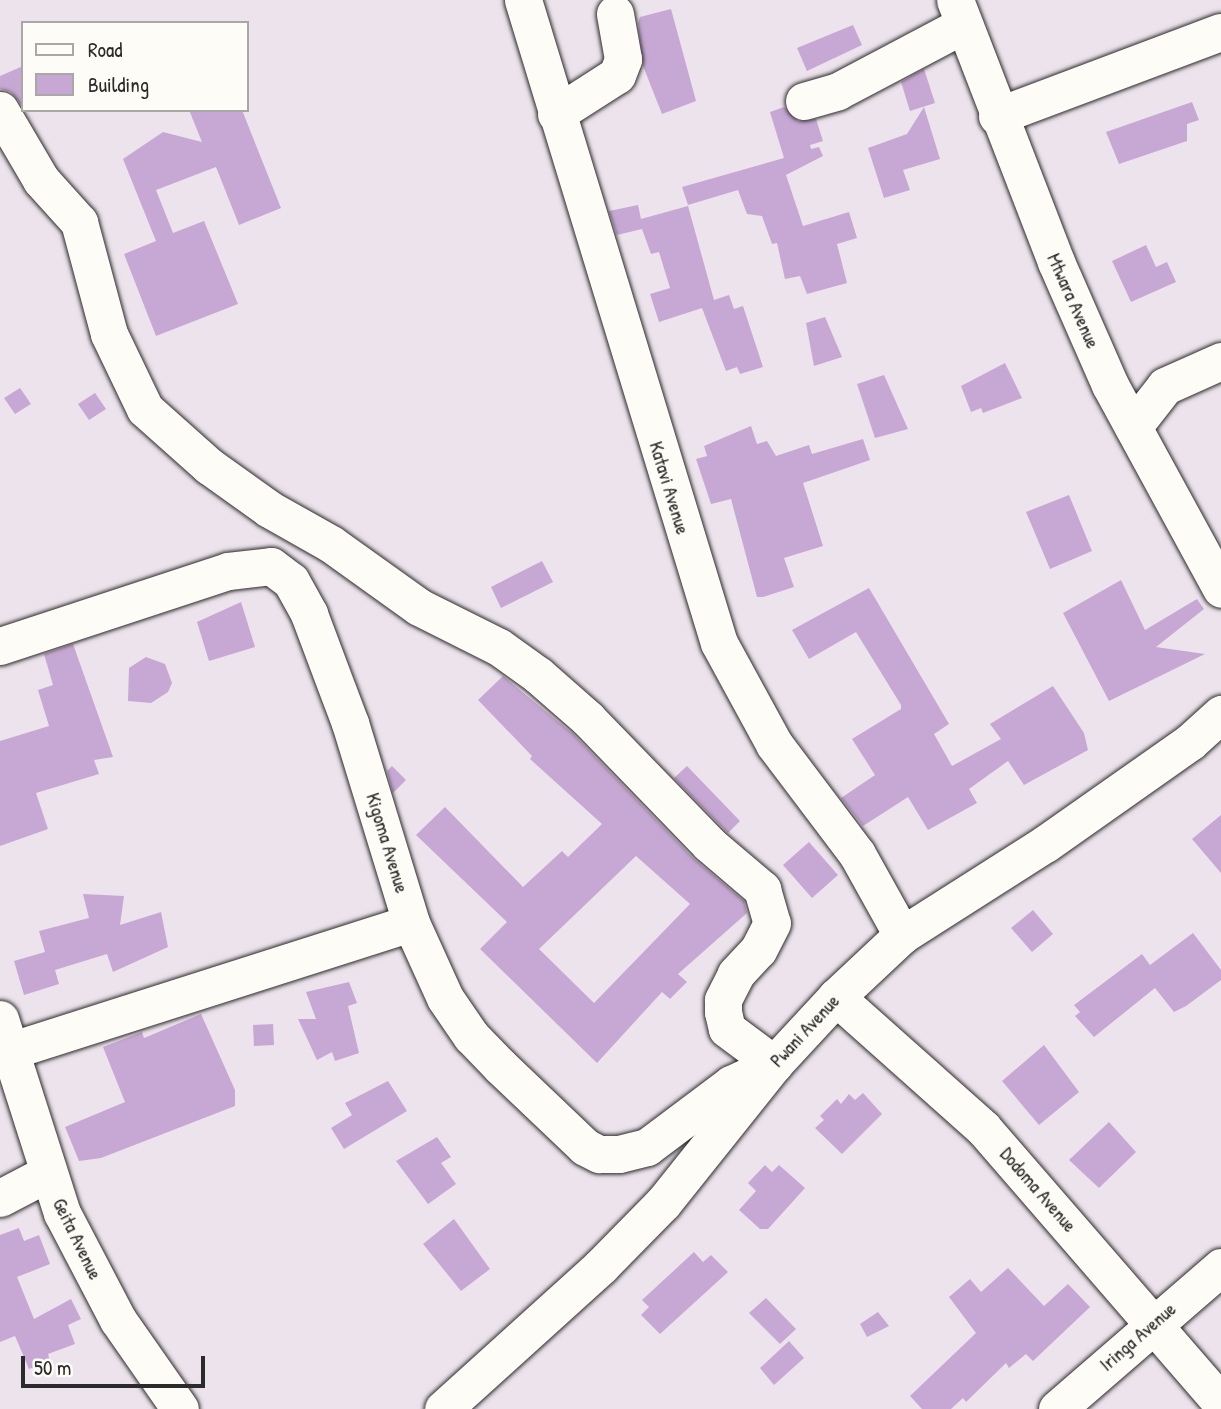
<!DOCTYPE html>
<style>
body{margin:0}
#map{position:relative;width:1221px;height:1409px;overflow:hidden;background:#ede3ec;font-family:"Patrick Hand",sans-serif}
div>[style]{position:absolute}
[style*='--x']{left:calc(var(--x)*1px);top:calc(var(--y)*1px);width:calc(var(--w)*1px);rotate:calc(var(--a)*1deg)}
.building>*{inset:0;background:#c7a8d4}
.roads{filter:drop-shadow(0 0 2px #2b2b2b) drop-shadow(0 0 2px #2b2b2b)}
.minor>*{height:37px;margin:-18.5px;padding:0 18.5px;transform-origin:18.5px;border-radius:18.5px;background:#fdfcf7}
span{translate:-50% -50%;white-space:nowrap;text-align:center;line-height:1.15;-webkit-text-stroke:5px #fdfcf7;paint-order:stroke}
.street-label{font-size:19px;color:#2b2b2b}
.legend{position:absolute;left:21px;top:21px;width:228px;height:91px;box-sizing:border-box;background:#fdfcf7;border:2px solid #a9a8a5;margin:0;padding:9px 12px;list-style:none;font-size:21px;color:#2b2b2b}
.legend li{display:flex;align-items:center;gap:14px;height:35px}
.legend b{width:35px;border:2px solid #a9a8a5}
.scale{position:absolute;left:21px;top:1356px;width:184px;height:32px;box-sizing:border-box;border:4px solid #2b2b2b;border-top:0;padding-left:9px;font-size:21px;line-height:24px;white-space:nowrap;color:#2b2b2b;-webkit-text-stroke:5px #fdfcf7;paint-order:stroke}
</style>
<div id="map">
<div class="building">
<i style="clip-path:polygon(671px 9px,696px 101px,662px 114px,643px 66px,638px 23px,640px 17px)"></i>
<i style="clip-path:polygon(853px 25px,862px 45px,807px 71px,797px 48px)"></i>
<i style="clip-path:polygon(23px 66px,23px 107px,11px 92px,0 89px,0 76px)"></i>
<i style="clip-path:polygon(924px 69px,935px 103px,910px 111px,901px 82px)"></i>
<i style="clip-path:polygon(1192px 102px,1199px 120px,1187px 124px,1187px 141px,1119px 164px,1106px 132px)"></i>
<i style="clip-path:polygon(784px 107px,798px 121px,816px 119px,823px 141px,810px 145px,811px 149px,819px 147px,823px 156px,786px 175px,803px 226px,849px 212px,857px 238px,837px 244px,847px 283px,807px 294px,800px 276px,785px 279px,777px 243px,772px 244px,762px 216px,747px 214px,738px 190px,688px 205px,682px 187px,784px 158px,770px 112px)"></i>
<i style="clip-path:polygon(924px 107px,940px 159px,903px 170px,910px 190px,884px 198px,868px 148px,907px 134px)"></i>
<i style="clip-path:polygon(189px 110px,242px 110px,281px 208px,239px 225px,216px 167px,156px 190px,173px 233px,204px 221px,238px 304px,156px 336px,124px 254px,156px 241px,123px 159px,163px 132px,202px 142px)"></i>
<i style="clip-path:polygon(638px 205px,641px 219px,688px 206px,714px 300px,729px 295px,734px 309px,743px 306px,763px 367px,740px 374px,737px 367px,726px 371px,702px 308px,659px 322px,650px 294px,670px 288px,659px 252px,651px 254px,642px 229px,617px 235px,609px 211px)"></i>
<i style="clip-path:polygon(1146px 245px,1156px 267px,1167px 262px,1176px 282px,1131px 302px,1112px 261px)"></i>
<i style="clip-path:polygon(825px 317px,842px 357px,814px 366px,806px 323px)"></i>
<i style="clip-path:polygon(1005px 363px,1022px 398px,983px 413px,981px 408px,971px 412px,961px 386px)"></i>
<i style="clip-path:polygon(884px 375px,908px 429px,875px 438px,857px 384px)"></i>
<i style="clip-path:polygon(20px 388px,31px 404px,15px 414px,4px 398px)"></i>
<i style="clip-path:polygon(95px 393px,106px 409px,89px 420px,78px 404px)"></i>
<i style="clip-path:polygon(751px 426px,757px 444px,767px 441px,776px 456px,809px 445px,812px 454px,863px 439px,870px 460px,803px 483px,823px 546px,784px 558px,794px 587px,763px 597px,757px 597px,731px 499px,711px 504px,696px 459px,707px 456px,704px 446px)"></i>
<i style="clip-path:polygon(1069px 495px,1092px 551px,1050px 569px,1026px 512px)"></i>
<i style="clip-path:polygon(542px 561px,553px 582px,501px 608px,491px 587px)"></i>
<i style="clip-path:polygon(1121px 580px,1145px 630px,1197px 599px,1204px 609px,1156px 647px,1205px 654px,1109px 701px,1063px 613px)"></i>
<i style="clip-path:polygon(869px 588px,949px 724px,934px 734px,952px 766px,1001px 739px,990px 724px,1053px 686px,1084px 733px,1088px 750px,1024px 785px,1008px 761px,969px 789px,977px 803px,928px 830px,908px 797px,863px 826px,841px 798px,875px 775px,852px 739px,901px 709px,901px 705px,856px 632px,809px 659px,792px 630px)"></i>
<i style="clip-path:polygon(241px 602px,255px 647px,209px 661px,197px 622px)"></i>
<i style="clip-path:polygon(73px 644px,113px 757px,94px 760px,99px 774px,36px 793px,48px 829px,0 846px,0 741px,49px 726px,38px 690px,53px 685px,44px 654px)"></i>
<i style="clip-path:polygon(146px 657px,165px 664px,172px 683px,168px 692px,151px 703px,128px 701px,129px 668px)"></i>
<i style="clip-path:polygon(evenodd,503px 676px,573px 734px,694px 859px,744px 901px,747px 913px,678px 974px,687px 982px,670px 999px,662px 992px,597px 1063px,480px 949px,507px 922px,416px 835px,445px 807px,523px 887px,562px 851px,568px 857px,602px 824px,530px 759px,532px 756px,478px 700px,503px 676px,636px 856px,690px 904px,594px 1003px,539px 949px,636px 856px)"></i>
<i style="clip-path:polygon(392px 766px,406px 780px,393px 793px,387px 771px)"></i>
<i style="clip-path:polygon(687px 766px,740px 821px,728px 833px,674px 778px)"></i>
<i style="clip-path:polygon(1221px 815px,1221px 873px,1192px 839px)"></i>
<i style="clip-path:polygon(809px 842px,838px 875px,812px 898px,783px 865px)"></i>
<i style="clip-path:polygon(83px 894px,124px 896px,120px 925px,161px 912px,168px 947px,113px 972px,107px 954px,55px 970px,59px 984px,24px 995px,14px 961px,45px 952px,39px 931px,89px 918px)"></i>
<i style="clip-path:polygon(1033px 910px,1053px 934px,1032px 952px,1011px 928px)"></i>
<i style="clip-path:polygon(1193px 933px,1221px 970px,1221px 980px,1186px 1006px,1174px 1012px,1155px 988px,1094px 1037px,1075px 1016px,1080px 1012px,1074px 1005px,1142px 954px,1150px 965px)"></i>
<i style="clip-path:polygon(349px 982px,357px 1003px,348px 1006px,359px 1053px,335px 1061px,332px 1052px,317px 1060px,298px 1019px,316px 1019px,306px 992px)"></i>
<i style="clip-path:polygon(201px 1014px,235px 1090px,235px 1106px,101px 1158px,79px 1161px,65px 1127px,125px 1102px,103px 1047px,142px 1032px,144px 1038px)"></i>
<i style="clip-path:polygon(273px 1024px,274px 1045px,254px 1046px,253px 1025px)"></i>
<i style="clip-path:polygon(1044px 1045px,1079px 1092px,1039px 1125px,1002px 1081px)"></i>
<i style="clip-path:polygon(388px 1081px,407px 1111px,344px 1149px,331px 1128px,352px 1115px,345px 1103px)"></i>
<i style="clip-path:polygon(863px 1093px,882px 1114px,842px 1154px,815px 1128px,824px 1120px,820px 1116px,837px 1099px,841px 1104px,849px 1094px,855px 1100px)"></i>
<i style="clip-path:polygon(1109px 1122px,1136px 1152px,1099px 1188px,1069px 1160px)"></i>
<i style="clip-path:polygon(437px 1137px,451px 1157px,441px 1163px,456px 1184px,428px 1204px,396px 1161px)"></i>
<i style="clip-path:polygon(765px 1165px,772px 1172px,779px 1165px,805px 1188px,768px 1229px,760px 1229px,739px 1210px,756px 1191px,748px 1183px)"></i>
<i style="clip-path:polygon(454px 1219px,490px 1269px,461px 1291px,423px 1244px)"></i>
<i style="clip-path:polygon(19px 1228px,24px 1241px,39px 1235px,50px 1264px,17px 1277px,34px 1319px,71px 1299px,81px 1319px,68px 1325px,75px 1344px,48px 1354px,50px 1361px,29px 1369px,15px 1336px,0 1342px,0 1235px)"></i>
<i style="clip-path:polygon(694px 1252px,703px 1262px,711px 1255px,728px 1272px,660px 1334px,641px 1315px,649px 1307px,642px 1300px)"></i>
<i style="clip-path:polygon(1008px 1268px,1044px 1306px,1068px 1284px,1090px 1307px,1033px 1361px,1026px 1354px,1009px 1368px,1006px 1363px,966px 1402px,963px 1398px,951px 1409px,922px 1409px,910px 1396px,976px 1333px,949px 1297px,970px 1279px,981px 1292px)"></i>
<i style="clip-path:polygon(766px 1298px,796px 1329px,780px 1344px,749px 1313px)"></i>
<i style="clip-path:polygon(878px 1312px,889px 1326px,867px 1337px,860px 1324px)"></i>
<i style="clip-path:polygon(789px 1341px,804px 1358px,774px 1385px,760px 1368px)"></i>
</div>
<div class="roads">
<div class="minor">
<i style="--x:523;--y:0;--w:672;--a:73.05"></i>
<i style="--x:719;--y:643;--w:115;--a:61.4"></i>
<i style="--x:774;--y:744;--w:138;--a:53"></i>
<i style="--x:857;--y:854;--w:93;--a:60.9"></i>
<i style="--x:955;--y:0;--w:281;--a:68.9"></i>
<i style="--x:1056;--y:262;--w:134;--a:66.3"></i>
<i style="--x:1110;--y:385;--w:232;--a:61.4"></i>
<i style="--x:804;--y:101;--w:35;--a:-16"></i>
<i style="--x:838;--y:91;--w:141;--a:-27.8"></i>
<i style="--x:0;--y:110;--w:81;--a:59.6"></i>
<i style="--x:41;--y:180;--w:57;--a:47.9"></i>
<i style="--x:79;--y:222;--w:116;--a:75"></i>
<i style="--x:109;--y:334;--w:83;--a:64.4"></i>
<i style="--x:145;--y:409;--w:86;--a:41.7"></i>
<i style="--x:209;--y:466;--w:74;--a:35.6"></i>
<i style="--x:269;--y:509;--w:71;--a:29.4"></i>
<i style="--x:331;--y:544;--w:108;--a:35.6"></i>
<i style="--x:419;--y:607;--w:89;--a:26.6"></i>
<i style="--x:499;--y:647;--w:48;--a:35.7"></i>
<i style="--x:538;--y:675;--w:67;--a:41.3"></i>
<i style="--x:588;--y:719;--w:174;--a:45.9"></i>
<i style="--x:709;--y:844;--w:70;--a:40.3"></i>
<i style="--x:762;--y:889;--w:35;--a:74"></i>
<i style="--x:772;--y:923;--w:30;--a:117"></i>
<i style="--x:758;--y:950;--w:33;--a:133"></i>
<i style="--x:736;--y:974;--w:29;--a:117"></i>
<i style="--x:723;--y:1000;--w:12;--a:90"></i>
<i style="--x:723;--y:1012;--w:17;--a:77"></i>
<i style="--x:727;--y:1029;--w:59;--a:36.7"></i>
<i style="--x:556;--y:114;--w:72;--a:-32.6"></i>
<i style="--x:617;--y:75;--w:17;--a:-69"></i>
<i style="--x:623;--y:59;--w:46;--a:-100.1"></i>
<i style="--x:997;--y:116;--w:239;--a:-20.6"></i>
<i style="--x:1133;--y:427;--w:52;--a:-52"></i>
<i style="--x:1165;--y:386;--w:61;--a:-24.1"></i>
<i style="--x:0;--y:646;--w:240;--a:-18.2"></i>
<i style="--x:228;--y:571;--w:43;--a:-6.6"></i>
<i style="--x:271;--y:566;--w:25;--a:37"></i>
<i style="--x:291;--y:581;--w:38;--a:61"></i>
<i style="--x:309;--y:614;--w:116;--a:69.4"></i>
<i style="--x:350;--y:723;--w:209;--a:73"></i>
<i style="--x:411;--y:923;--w:82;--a:65.6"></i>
<i style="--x:445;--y:998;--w:46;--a:55.6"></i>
<i style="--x:471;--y:1036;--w:42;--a:46"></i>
<i style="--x:500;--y:1066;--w:117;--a:43.6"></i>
<i style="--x:585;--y:1147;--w:16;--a:27"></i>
<i style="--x:599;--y:1154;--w:20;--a:0"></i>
<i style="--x:619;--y:1154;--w:29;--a:-14"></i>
<i style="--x:647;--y:1147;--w:105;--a:-36.9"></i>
<i style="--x:731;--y:1084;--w:47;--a:-24.9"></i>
<i style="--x:836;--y:997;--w:197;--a:41.7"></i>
<i style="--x:983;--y:1128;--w:364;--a:49.1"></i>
<i style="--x:0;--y:1019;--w:204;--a:72.3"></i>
<i style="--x:62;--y:1213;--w:121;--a:62.4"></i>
<i style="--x:118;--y:1320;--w:108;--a:55.1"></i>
<i style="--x:0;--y:1054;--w:431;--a:-17.7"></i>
<i style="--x:0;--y:1198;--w:52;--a:-27.6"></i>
<i style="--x:443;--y:1409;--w:213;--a:-42.1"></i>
<i style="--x:601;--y:1266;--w:88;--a:-45.5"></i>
<i style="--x:663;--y:1203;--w:178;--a:-51.4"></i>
<i style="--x:774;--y:1064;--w:91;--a:-47.2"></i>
<i style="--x:836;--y:997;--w:91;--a:-43.2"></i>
<i style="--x:902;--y:935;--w:169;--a:-32.5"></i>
<i style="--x:1045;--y:844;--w:177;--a:-35.1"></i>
<i style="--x:1190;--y:742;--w:42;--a:-42.1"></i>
<i style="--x:1057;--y:1409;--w:217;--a:-40.9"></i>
</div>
</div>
<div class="street-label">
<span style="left:1073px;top:301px;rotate:66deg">Mtwara Avenue</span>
<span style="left:669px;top:488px;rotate:73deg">Katavi Avenue</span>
<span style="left:387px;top:843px;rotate:73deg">Kigoma Avenue</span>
<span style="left:805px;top:1031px;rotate:-47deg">Pwani Avenue</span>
<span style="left:1038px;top:1190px;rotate:49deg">Dodoma Avenue</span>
<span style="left:77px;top:1239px;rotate:64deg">Geita Avenue</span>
<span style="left:1138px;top:1337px;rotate:-41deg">Iringa Avenue</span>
</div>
<ul class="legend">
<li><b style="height:9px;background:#fdfcf7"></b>Road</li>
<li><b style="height:19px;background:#c7a8d4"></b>Building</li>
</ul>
<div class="scale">50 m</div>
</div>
